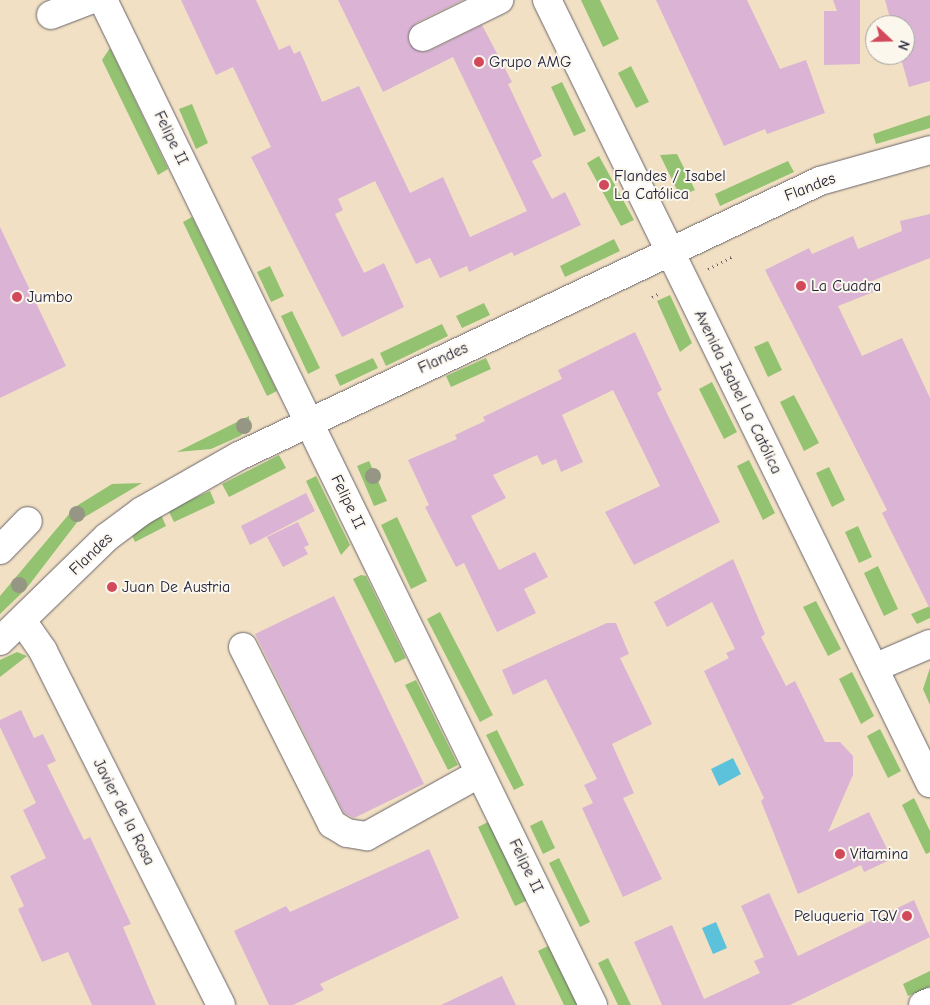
<!DOCTYPE html>
<meta charset="utf-8">
<style>
body{margin:0}
#map{position:relative;width:930px;height:1005px;overflow:hidden;background:#f1e0c3;font-family:"Comic Neue",sans-serif}
div>[style]{position:absolute}
[style*='--x']{left:calc(var(--x)*1px);top:calc(var(--y)*1px);width:calc(var(--w)*1px);rotate:calc(var(--a)*1deg)}
.green>*{inset:0;background:#93c271}
.water>*{inset:0;background:#5cc1da}
.building>*{inset:0;background:#dbb4d5}
.path>*{height:3px;margin-top:-1.5px;transform-origin:0;background:repeating-linear-gradient(90deg,#6a646b 0 1px,transparent 0 5px)}
.roads{filter:drop-shadow(0 0 1px #6a646b) drop-shadow(0 0 1px #6a646b)}
.minor>*{height:28px;margin:-14px;padding:0 14px;transform-origin:14px;border-radius:14px;background:#fff}
.major>*{height:28px;margin:-14px;padding:0 14px;transform-origin:14px;border-radius:14px;background:#fff}
.trees>*{width:16px;height:16px;margin:-8px;border-radius:50%;background:#959683}
.dots>*{width:14px;height:14px;translate:-50% -50%;box-sizing:border-box;border:2px solid #fbf7ec;border-radius:50%}
span{translate:-50% -50%;white-space:nowrap;text-align:center;line-height:1.15;-webkit-text-stroke:4px #fbf7ec;paint-order:stroke}
.poi-label{font-size:16px;color:#22223b}
.left{translate:0 -50%;text-align:left}
.right{translate:-100% -50%;text-align:right}
.street-label{font-size:16px;color:#22223b}
.north{position:absolute;left:865px;top:15px;width:50px;height:50px;box-sizing:border-box;background:#fbf7ec;border:1px solid #a4a2a5;border-radius:50%;rotate:111deg;font-size:14px;font-weight:700;line-height:20px;text-align:center;color:#22223b}
.north::after{content:'';display:block;margin:auto;width:18px;height:22px;background:#d1495b;clip-path:polygon(50% 0,100% 100%,50% 72%,0 100%)}
</style>
<div id="map">
<div class="green">
<i style="clip-path:polygon(581px 0,600px 0,619px 39px,603px 47px)"></i>
<i style="clip-path:polygon(110px 48px,168px 169px,158px 175px,102px 60px)"></i>
<i style="clip-path:polygon(631px 66px,649px 102px,636px 108px,618px 73px)"></i>
<i style="clip-path:polygon(562px 82px,586px 131px,574px 136px,551px 87px)"></i>
<i style="clip-path:polygon(192px 104px,208px 143px,196px 149px,179px 109px)"></i>
<i style="clip-path:polygon(930px 115px,930px 128px,876px 144px,873px 134px)"></i>
<i style="clip-path:polygon(677px 154px,695px 190px,680px 196px,660px 155px)"></i>
<i style="clip-path:polygon(599px 156px,634px 220px,621px 226px,587px 163px)"></i>
<i style="clip-path:polygon(788px 161px,794px 172px,720px 206px,715px 194px)"></i>
<i style="clip-path:polygon(192px 217px,277px 391px,267px 396px,183px 222px)"></i>
<i style="clip-path:polygon(614px 239px,620px 251px,565px 277px,560px 266px)"></i>
<i style="clip-path:polygon(270px 266px,284px 296px,271px 302px,257px 272px)"></i>
<i style="clip-path:polygon(670px 295px,692px 343px,680px 352px,657px 301px)"></i>
<i style="clip-path:polygon(484px 303px,490px 315px,462px 328px,456px 316px)"></i>
<i style="clip-path:polygon(292px 311px,320px 368px,308px 374px,281px 316px)"></i>
<i style="clip-path:polygon(442px 324px,448px 336px,386px 366px,380px 353px)"></i>
<i style="clip-path:polygon(768px 341px,782px 370px,768px 377px,754px 347px)"></i>
<i style="clip-path:polygon(373px 358px,378px 368px,340px 386px,335px 375px)"></i>
<i style="clip-path:polygon(486px 358px,491px 369px,451px 387px,446px 376px)"></i>
<i style="clip-path:polygon(712px 382px,737px 432px,724px 439px,699px 389px)"></i>
<i style="clip-path:polygon(794px 395px,819px 443px,804px 451px,780px 402px)"></i>
<i style="clip-path:polygon(249px 416px,250px 429px,240px 436px,211px 449px,177px 452px)"></i>
<i style="clip-path:polygon(279px 455px,286px 468px,229px 497px,222px 484px)"></i>
<i style="clip-path:polygon(749px 460px,775px 513px,763px 520px,737px 466px)"></i>
<i style="clip-path:polygon(369px 461px,387px 501px,374px 506px,357px 466px)"></i>
<i style="clip-path:polygon(829px 467px,845px 500px,832px 507px,816px 473px)"></i>
<i style="clip-path:polygon(316px 476px,350px 545px,341px 555px,306px 481px)"></i>
<i style="clip-path:polygon(142px 483px,78px 521px,26px 589px,0 614px,0 596px,75px 507px,112px 484px)"></i>
<i style="clip-path:polygon(210px 491px,215px 503px,174px 522px,168px 510px)"></i>
<i style="clip-path:polygon(161px 515px,166px 526px,135px 542px,130px 531px)"></i>
<i style="clip-path:polygon(397px 517px,427px 581px,411px 589px,381px 525px)"></i>
<i style="clip-path:polygon(858px 526px,872px 557px,859px 563px,845px 532px)"></i>
<i style="clip-path:polygon(878px 566px,898px 609px,884px 616px,864px 573px)"></i>
<i style="clip-path:polygon(361px 575px,366px 576px,406px 658px,395px 663px,353px 579px)"></i>
<i style="clip-path:polygon(816px 601px,841px 649px,828px 656px,803px 607px)"></i>
<i style="clip-path:polygon(930px 606px,930px 618px,917px 624px,911px 614px)"></i>
<i style="clip-path:polygon(440px 612px,493px 715px,480px 722px,427px 619px)"></i>
<i style="clip-path:polygon(17px 652px,27px 656px,0 677px,0 660px)"></i>
<i style="clip-path:polygon(930px 668px,930px 705px,923px 689px)"></i>
<i style="clip-path:polygon(852px 672px,874px 716px,861px 724px,839px 679px)"></i>
<i style="clip-path:polygon(416px 680px,458px 765px,448px 770px,405px 685px)"></i>
<i style="clip-path:polygon(880px 729px,901px 771px,888px 778px,867px 736px)"></i>
<i style="clip-path:polygon(497px 730px,524px 785px,514px 790px,486px 735px)"></i>
<i style="clip-path:polygon(914px 798px,930px 831px,930px 852px,926px 854px,902px 805px)"></i>
<i style="clip-path:polygon(542px 820px,555px 848px,543px 854px,530px 826px)"></i>
<i style="clip-path:polygon(490px 821px,528px 900px,515px 906px,478px 827px)"></i>
<i style="clip-path:polygon(559px 858px,590px 922px,580px 927px,549px 863px)"></i>
<i style="clip-path:polygon(548px 946px,578px 1005px,564px 1005px,538px 951px)"></i>
<i style="clip-path:polygon(608px 958px,631px 1005px,618px 1005px,598px 963px)"></i>
<i style="clip-path:polygon(930px 971px,930px 987px,908px 996px,903px 984px)"></i>
</div>
<div class="water">
<i style="clip-path:polygon(733px 758px,741px 774px,719px 786px,711px 769px)"></i>
<i style="clip-path:polygon(716px 922px,727px 948px,713px 954px,702px 928px)"></i>
</div>
<div class="building">
<i style="clip-path:polygon(181px 0,256px 0,279px 50px,290px 45px,294px 54px,300px 51px,322px 102px,359px 86px,410px 193px,443px 177px,470px 237px,527px 211px,453px 57px,383px 92px,338px 0,463px 0,416px 23px,408px 35px,409px 44px,421px 52px,429px 51px,482px 25px,512px 82px,508px 84px,542px 156px,532px 161px,552px 199px,565px 192px,581px 225px,514px 256px,512px 252px,469px 272px,467px 266px,440px 278px,430px 258px,416px 264px,375px 181px,338px 199px,343px 210px,335px 214px,364px 273px,384px 263px,404px 307px,342px 337px,251px 157px,271px 147px,233px 67px,216px 75px)"></i>
<i style="clip-path:polygon(656px 0,747px 0,780px 69px,806px 60px,825px 113px,767px 134px,765px 129px,724px 146px)"></i>
<i style="clip-path:polygon(833px 0,860px 0,860px 64px,824px 65px,824px 11px,837px 11px)"></i>
<i style="clip-path:polygon(885px 0,930px 0,930px 81px,909px 87px,900px 55px,905px 55px,905px 25px,892px 25px)"></i>
<i style="clip-path:polygon(930px 214px,930px 258px,872px 281px,876px 291px,838px 306px,862px 356px,902px 338px,930px 398px,930px 609px,882px 513px,887px 510px,765px 270px,809px 248px,812px 254px,853px 236px,858px 249px,902px 231px,900px 221px)"></i>
<i style="clip-path:polygon(0 227px,66px 366px,0 398px)"></i>
<i style="clip-path:polygon(635px 332px,662px 390px,657px 393px,720px 522px,634px 565px,605px 512px,660px 486px,640px 445px,613px 390px,562px 415px,583px 462px,561px 472px,556px 459px,542px 465px,537px 455px,493px 475px,506px 498px,471px 516px,499px 570px,535px 552px,548px 577px,524px 589px,536px 613px,497px 632px,464px 563px,456px 567px,425px 507px,429px 505px,408px 460px,457px 439px,455px 435px,485px 421px,483px 417px,562px 379px,558px 370px)"></i>
<i style="clip-path:polygon(306px 493px,315px 511px,250px 545px,241px 526px)"></i>
<i style="clip-path:polygon(298px 522px,309px 545px,304px 547px,308px 554px,283px 567px,267px 537px)"></i>
<i style="clip-path:polygon(733px 559px,765px 634px,761px 637px,786px 686px,795px 681px,825px 742px,840px 742px,853px 756px,853px 775px,828px 832px,869px 812px,892px 859px,864px 872px,861px 865px,798px 894px,761px 801px,764px 798px,704px 671px,729px 658px,726px 653px,735px 649px,712px 602px,667px 627px,654px 602px)"></i>
<i style="clip-path:polygon(334px 596px,424px 784px,354px 818px,344px 813px,255px 634px)"></i>
<i style="clip-path:polygon(607px 623px,616px 623px,629px 654px,620px 658px,652px 724px,612px 744px,634px 793px,623px 798px,662px 879px,623px 897px,582px 808px,593px 803px,584px 785px,597px 779px,546px 679px,513px 695px,502px 670px)"></i>
<i style="clip-path:polygon(21px 710px,34px 738px,43px 734px,56px 761px,47px 765px,84px 840px,90px 837px,131px 924px,123px 927px,156px 1005px,92px 1005px,68px 952px,42px 962px,18px 909px,24px 906px,10px 876px,46px 858px,23px 810px,36px 803px,0 727px,0 720px)"></i>
<i style="clip-path:polygon(429px 849px,459px 918px,320px 984px,324px 990px,293px 1005px,269px 1005px,234px 931px,286px 906px,290px 912px)"></i>
<i style="clip-path:polygon(769px 893px,798px 956px,914px 900px,930px 937px,790px 1005px,662px 1005px,634px 942px,672px 925px,704px 999px,760px 973px,754px 961px,764px 957px,741px 906px)"></i>
<i style="clip-path:polygon(502px 976px,516px 1005px,441px 1005px)"></i>
</div>
<div class="path">
<i style="--x:708;--y:269;--w:27;--a:-27"></i>
<i style="--x:652;--y:297;--w:9;--a:-27"></i>
</div>
<div class="roads">
<div class="minor">
<i style="--x:103;--y:0;--w:1118;--a:64.01"></i>
<i style="--x:51;--y:15;--w:42;--a:-21"></i>
<i style="--x:423;--y:37;--w:85;--a:-26"></i>
<i style="--x:0;--y:550;--w:40;--a:-46"></i>
<i style="--x:23;--y:622;--w:35;--a:55"></i>
<i style="--x:43;--y:651;--w:396;--a:63.3"></i>
<i style="--x:0;--y:641;--w:149;--a:-44.2"></i>
<i style="--x:107;--y:537;--w:44;--a:-36.6"></i>
<i style="--x:142;--y:511;--w:112;--a:-29.6"></i>
<i style="--x:239;--y:456;--w:643;--a:-25.33"></i>
<i style="--x:820;--y:181;--w:114;--a:-15.7"></i>
<i style="--x:243;--y:647;--w:198;--a:63.3"></i>
<i style="--x:332;--y:824;--w:17;--a:31"></i>
<i style="--x:347;--y:833;--w:20;--a:9"></i>
<i style="--x:367;--y:836;--w:129;--a:-29.1"></i>
<i style="--x:874;--y:668;--w:61;--a:-23.2"></i>
<i style="--x:923;--y:1005;--w:8;--a:-23"></i>
</div>
<div class="major">
<i style="--x:547;--y:0;--w:872;--a:63.93"></i>
</div>
</div>
<div class="trees">
<i style="left:244px;top:426px"></i>
<i style="left:373px;top:476px"></i>
<i style="left:77px;top:514px"></i>
<i style="left:19px;top:585px"></i>
</div>
<div class="dots">
<i style="left:479px;top:62px;background:#d1495b"></i>
<i style="left:604px;top:185px;background:#d1495b"></i>
<i style="left:801px;top:286px;background:#d1495b"></i>
<i style="left:17px;top:297px;background:#d1495b"></i>
<i style="left:112px;top:587px;background:#d1495b"></i>
<i style="left:840px;top:854px;background:#d1495b"></i>
<i style="left:907px;top:916px;background:#d1495b"></i>
</div>
<div class="poi-label">
<span class="left" style="left:489px;top:62px">Grupo AMG</span>
<span class="left" style="left:614px;top:185px">Flandes / Isabel<br>La Católica</span>
<span class="left" style="left:811px;top:286px">La Cuadra</span>
<span class="left" style="left:27px;top:297px">Jumbo</span>
<span class="left" style="left:122px;top:587px">Juan De Austria</span>
<span class="left" style="left:850px;top:854px">Vitamina</span>
<span class="right" style="left:897px;top:916px">Peluqueria TQV</span>
</div>
<div class="street-label">
<span style="left:171px;top:138px;rotate:64deg">Felipe II</span>
<span style="left:810px;top:187px;rotate:-21deg">Flandes</span>
<span style="left:443px;top:358px;rotate:-25deg">Flandes</span>
<span style="left:738px;top:392px;rotate:64deg">Avenida Isabel La Católica</span>
<span style="left:348px;top:502px;rotate:64deg">Felipe II</span>
<span style="left:91px;top:554px;rotate:-44deg">Flandes</span>
<span style="left:124px;top:812px;rotate:63deg">Javier de la Rosa</span>
<span style="left:526px;top:866px;rotate:64deg">Felipe II</span>
</div>
<div class="north">N</div>
</div>
